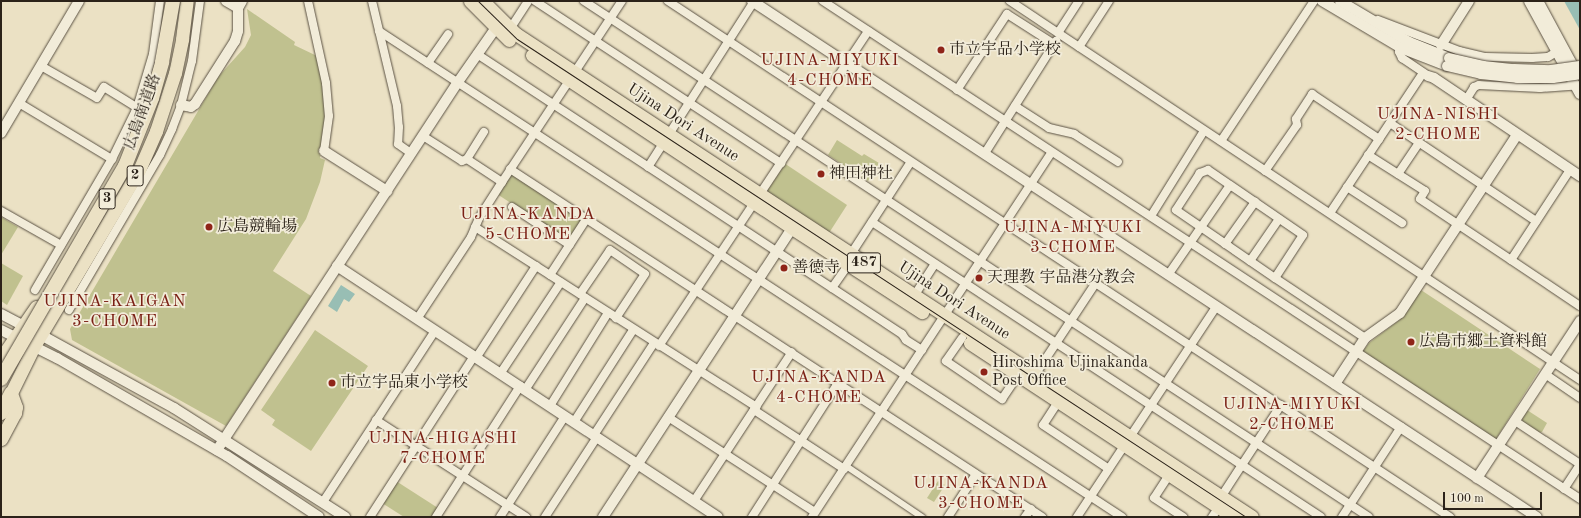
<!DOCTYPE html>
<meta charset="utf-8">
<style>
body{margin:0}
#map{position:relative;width:1581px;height:518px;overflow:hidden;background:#ebe1c4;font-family:"Old Standard TT","Noto Serif JP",serif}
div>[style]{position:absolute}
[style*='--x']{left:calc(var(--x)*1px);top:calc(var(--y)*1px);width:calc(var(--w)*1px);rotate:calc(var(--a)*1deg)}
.green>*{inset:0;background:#c0c18f}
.water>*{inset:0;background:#98beb4}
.roads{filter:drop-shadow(0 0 1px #5b5244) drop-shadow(0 0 1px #5b5244)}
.pedestrian>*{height:6px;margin:-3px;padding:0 3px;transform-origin:3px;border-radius:3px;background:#f2ecd9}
.minor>*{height:8px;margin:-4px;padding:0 4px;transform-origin:4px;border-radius:4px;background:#f2ecd9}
.tertiary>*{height:10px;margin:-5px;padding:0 5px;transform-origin:5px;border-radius:5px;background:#f2ecd9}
.trunk>*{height:13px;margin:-6.5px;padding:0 6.5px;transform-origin:6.5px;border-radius:6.5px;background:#ebe1c4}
.motorway>*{height:14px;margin:-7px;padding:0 7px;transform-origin:7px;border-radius:7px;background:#ebe1c4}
.tram>*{height:1px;margin:-0.5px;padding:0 0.5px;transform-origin:0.5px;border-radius:0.5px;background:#2b2219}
.bridges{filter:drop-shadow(0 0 1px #5b5244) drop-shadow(0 0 1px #5b5244)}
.tertiary-bridge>*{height:10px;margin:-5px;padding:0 5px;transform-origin:5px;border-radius:5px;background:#f2ecd9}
.motorway-bridge>*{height:14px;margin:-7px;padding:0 7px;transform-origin:7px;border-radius:7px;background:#ebe1c4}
.dots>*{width:11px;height:11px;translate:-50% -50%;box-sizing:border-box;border:2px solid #f2ecd9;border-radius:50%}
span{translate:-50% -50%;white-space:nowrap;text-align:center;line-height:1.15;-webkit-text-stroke:3.5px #f2ecd9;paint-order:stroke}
.shield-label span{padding:1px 3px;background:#f2ecd9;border:1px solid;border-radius:3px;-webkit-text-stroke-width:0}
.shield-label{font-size:15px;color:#2b2219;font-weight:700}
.poi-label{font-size:16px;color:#2b2219}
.left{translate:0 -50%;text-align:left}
.street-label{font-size:16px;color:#2b2219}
.neighbourhood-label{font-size:17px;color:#7a1f14;letter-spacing:1px}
.frame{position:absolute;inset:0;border:2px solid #2b2219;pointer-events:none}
.scale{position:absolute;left:1443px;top:492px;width:99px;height:18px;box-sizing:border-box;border:2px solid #2b2219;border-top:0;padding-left:5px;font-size:12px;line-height:14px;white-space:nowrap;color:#2b2219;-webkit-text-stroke:3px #f2ecd9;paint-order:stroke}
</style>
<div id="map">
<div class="green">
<i style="clip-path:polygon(247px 9px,295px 42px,294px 45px,317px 56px,325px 94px,326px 123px,320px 158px,325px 160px,320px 182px,306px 219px,273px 271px,311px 296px,226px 426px,72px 340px,70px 329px,218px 77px,245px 47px,251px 35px)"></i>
<i style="clip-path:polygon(837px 140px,862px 156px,864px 154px,879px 163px,868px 181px,828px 155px)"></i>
<i style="clip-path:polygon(784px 163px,847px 205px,829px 233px,768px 193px,767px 190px)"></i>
<i style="clip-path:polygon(515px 174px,581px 218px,582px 221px,571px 237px,565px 239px,497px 194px,510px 175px)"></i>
<i style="clip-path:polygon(1px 217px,18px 227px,1px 255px)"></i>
<i style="clip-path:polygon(1px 263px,23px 276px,7px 305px,1px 301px)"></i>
<i style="clip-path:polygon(1421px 290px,1540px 369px,1496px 439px,1364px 355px,1363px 351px,1369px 343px,1398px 321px)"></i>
<i style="clip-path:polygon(315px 330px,368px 366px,311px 451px,272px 425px,275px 420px,261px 410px)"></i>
<i style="clip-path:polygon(1527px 410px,1547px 423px,1542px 432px,1538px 433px,1523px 422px,1522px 418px)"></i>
<i style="clip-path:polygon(396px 481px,438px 508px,433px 517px,404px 517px,382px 503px)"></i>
<i style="clip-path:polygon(938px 481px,945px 485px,934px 502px,927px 498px)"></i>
</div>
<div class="water">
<i style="clip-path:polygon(1564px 1px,1580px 1px,1580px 30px)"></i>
<i style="clip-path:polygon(341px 285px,355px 294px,349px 302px,344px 299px,337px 312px,328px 306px)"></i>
</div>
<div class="roads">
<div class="pedestrian">
<i style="--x:846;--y:466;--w:92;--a:33.9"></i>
</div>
<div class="minor">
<i style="--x:308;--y:1;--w:84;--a:77.6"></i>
<i style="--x:326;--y:83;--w:33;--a:85"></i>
<i style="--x:329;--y:116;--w:35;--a:98"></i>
<i style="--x:372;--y:1;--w:108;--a:76.6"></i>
<i style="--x:397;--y:106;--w:21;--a:85"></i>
<i style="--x:399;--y:127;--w:17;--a:93"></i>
<i style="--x:398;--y:144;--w:16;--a:35"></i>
<i style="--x:535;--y:1;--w:295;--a:33.4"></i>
<i style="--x:584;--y:1;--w:939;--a:33.32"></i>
<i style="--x:668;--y:1;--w:937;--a:33.42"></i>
<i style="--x:823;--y:1;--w:906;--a:33.34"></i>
<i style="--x:1010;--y:1;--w:685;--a:33.62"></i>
<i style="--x:1378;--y:20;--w:87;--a:20.9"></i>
<i style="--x:1459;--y:51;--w:27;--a:13"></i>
<i style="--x:1485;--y:57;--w:47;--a:1.2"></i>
<i style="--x:1532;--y:58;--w:16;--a:-4"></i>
<i style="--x:1548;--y:57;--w:16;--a:-30"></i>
<i style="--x:510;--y:29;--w:33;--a:-57"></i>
<i style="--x:379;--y:31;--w:888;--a:33.19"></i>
<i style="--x:1058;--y:33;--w:38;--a:-57"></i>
<i style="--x:1079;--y:47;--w:55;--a:-56.9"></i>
<i style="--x:1401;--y:48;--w:4;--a:117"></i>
<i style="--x:1399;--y:52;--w:7;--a:63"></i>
<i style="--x:1402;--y:58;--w:30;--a:34"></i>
<i style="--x:477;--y:54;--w:509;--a:33.38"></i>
<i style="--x:902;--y:334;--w:7;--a:56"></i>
<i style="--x:906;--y:340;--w:19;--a:32"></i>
<i style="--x:428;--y:63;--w:35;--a:-55"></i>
<i style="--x:41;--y:66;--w:64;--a:29.7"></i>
<i style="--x:97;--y:98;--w:13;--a:-58"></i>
<i style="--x:104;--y:87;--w:39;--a:32"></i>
<i style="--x:957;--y:90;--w:91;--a:-56.7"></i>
<i style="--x:1007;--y:14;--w:56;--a:32.6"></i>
<i style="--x:1466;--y:100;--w:15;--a:-58"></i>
<i style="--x:1474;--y:87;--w:5;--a:-22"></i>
<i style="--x:1479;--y:85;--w:61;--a:2.8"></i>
<i style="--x:1540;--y:88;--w:39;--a:-4"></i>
<i style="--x:19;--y:103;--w:109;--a:31.1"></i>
<i style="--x:1015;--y:106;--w:40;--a:32.9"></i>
<i style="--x:1049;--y:128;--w:26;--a:13"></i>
<i style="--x:1074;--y:134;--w:52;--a:32.5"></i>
<i style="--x:1390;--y:123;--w:176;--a:33.9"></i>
<i style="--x:423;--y:136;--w:46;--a:32.7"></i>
<i style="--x:462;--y:161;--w:5;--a:-22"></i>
<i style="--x:467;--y:159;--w:42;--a:33.3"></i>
<i style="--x:1221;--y:141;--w:168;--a:-56.4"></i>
<i style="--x:985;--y:153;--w:133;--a:-57.6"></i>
<i style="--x:1368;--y:155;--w:67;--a:32.3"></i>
<i style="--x:1425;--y:191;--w:9;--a:122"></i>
<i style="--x:1420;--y:199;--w:192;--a:33.8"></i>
<i style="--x:467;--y:159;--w:32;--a:-58"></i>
<i style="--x:648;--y:167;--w:197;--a:-57.4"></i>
<i style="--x:510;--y:169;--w:636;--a:33.19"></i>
<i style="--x:1265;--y:171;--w:56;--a:-55.2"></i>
<i style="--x:1297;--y:125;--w:6;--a:-99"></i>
<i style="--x:1296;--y:119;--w:30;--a:-57"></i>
<i style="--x:1312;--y:94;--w:81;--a:33.9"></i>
<i style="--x:1398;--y:174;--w:37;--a:-56"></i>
<i style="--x:1347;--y:187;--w:66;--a:33.2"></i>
<i style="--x:512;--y:207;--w:69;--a:33.2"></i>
<i style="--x:1;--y:211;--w:69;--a:29.5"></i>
<i style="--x:1330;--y:213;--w:168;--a:-56.4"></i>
<i style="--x:1151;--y:216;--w:100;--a:-58.1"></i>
<i style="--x:872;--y:222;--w:537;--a:33.31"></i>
<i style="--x:475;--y:227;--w:334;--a:32.6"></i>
<i style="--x:1225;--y:244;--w:52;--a:-54.5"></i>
<i style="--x:851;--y:254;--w:108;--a:-57"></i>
<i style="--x:1511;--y:260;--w:108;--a:-56.8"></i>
<i style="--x:1250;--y:261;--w:51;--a:-55.4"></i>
<i style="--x:550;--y:275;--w:68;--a:-57"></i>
<i style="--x:1168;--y:275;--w:109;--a:-55.4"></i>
<i style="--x:1275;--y:278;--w:51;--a:-56.9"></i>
<i style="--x:1303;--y:235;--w:115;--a:-145.6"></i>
<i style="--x:1208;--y:170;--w:9;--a:159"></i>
<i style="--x:1200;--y:173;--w:44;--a:123"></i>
<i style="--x:1176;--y:210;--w:120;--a:34.5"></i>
<i style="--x:1275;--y:278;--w:108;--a:33.7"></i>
<i style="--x:832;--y:288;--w:29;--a:-55"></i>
<i style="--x:35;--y:290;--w:152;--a:-59.6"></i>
<i style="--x:112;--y:159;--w:57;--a:-63.9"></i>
<i style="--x:137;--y:108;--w:56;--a:-73.5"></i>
<i style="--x:153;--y:54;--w:53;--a:-82.5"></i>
<i style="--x:580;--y:294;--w:53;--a:-55.7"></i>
<i style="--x:610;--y:250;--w:42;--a:34.4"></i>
<i style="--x:645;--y:274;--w:53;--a:123.4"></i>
<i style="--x:914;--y:296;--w:38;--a:-57"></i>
<i style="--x:69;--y:310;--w:180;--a:-59.6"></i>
<i style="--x:160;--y:155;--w:29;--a:-65"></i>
<i style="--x:172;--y:129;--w:26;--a:-69"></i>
<i style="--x:181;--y:105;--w:45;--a:-76"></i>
<i style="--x:192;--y:61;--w:61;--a:-82.4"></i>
<i style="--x:417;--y:319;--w:98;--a:-56.6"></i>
<i style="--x:471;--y:237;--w:21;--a:-67"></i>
<i style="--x:479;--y:218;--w:43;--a:-57.4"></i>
<i style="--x:502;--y:182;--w:217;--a:-56.5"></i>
<i style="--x:962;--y:338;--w:28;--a:125"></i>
<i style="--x:946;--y:361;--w:68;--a:34.2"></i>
<i style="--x:1002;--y:399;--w:29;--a:-56"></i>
<i style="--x:659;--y:346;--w:378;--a:-56.4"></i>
<i style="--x:476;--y:358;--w:110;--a:-56.9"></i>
<i style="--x:500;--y:374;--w:110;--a:-56.5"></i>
<i style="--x:1545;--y:374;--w:42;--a:34.4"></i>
<i style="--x:1035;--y:375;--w:109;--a:-56.6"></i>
<i style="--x:525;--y:390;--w:110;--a:-56.9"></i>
<i style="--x:1058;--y:402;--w:27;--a:123"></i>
<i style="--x:1043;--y:425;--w:79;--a:33.7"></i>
<i style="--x:550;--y:406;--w:110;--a:-58.1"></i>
<i style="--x:754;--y:410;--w:108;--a:33.2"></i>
<i style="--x:668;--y:417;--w:175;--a:32.9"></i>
<i style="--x:376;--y:420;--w:179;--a:32.9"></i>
<i style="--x:1515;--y:421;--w:78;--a:33.5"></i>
<i style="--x:574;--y:422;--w:109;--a:-57.3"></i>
<i style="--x:594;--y:435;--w:110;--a:-56.9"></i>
<i style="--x:1169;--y:475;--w:27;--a:123"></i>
<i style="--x:1154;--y:498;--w:35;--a:33"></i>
<i style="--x:1564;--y:489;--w:30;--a:-57"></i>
<i style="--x:1221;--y:497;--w:110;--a:-56.9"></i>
<i style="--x:694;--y:501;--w:178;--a:-56.7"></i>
<i style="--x:323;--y:502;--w:204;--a:-56.8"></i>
<i style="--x:370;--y:517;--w:192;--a:-57.1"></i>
<i style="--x:436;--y:517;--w:156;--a:-57.3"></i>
<i style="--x:500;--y:517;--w:120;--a:-57.2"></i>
<i style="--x:545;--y:517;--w:95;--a:-57"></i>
<i style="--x:752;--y:517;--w:159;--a:-57.3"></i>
<i style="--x:812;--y:517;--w:435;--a:-56.7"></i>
<i style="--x:948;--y:517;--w:51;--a:-56.9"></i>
<i style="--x:1025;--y:517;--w:10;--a:-53"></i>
<i style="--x:1077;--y:517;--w:252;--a:-56.5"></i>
<i style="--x:1212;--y:517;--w:12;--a:-55"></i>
<i style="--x:1342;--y:517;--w:108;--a:-56.8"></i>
</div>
<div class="tertiary">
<i style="--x:226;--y:1;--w:14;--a:30"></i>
<i style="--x:752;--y:1;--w:939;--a:33.32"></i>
<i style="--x:1322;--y:1;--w:92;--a:30.7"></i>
<i style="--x:1401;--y:48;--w:49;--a:21.4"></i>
<i style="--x:1340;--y:1;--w:80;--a:30.7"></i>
<i style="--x:1409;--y:42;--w:43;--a:21.8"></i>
<i style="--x:1529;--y:1;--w:106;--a:61.3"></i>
<i style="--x:1538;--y:1;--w:82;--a:61.6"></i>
<i style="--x:1441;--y:45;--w:52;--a:-57.5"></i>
<i style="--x:1428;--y:76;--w:6;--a:18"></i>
<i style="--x:1434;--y:78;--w:176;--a:33.9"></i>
<i style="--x:181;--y:105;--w:10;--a:11"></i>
<i style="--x:191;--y:107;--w:5;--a:-37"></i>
<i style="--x:195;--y:104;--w:75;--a:-57.6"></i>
<i style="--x:235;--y:41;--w:10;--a:-73"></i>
<i style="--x:238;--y:31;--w:23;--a:-90"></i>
<i style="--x:238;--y:8;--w:8;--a:-60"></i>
<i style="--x:1;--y:133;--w:153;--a:-59.4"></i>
<i style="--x:324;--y:151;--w:75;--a:32.4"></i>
<i style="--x:337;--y:266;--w:456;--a:33.4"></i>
<i style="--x:1;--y:314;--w:45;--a:27.7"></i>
<i style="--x:41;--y:335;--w:152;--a:28.8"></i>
<i style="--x:174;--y:408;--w:203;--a:32.5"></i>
<i style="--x:1;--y:330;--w:63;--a:26.6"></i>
<i style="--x:57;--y:358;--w:196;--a:30"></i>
<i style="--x:227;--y:456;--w:110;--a:33.5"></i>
<i style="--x:1335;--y:384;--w:55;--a:-56.9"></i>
<i style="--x:1365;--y:338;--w:43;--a:-35.5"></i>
<i style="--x:1400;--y:313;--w:213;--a:-56.7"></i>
<i style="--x:217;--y:450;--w:440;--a:-56.8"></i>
<i style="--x:458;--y:82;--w:73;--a:-55"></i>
<i style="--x:1477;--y:478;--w:188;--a:-56.7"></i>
<i style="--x:603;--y:517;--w:353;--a:-56.8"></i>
</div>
<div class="trunk">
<i style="--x:470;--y:1;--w:55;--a:45"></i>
<i style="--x:483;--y:1;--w:47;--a:45"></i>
<i style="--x:516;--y:34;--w:880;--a:33.27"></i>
<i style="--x:532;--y:55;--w:312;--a:33.6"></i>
<i style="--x:792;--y:228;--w:155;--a:32.9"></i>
<i style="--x:970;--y:343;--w:316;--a:33.4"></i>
<i style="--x:1;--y:358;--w:62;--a:-55.5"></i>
<i style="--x:1;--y:439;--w:30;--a:-62"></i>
<i style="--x:15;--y:413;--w:6;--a:-81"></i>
<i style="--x:16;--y:407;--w:15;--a:-110"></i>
<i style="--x:11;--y:393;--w:52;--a:-63.9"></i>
<i style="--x:34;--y:346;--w:205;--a:-59.2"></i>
<i style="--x:139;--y:170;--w:43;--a:-66.4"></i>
<i style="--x:156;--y:131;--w:61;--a:-71.9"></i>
<i style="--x:175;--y:73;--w:35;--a:-78"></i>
<i style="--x:182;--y:39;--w:38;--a:-83"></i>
</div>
<div class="motorway">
<i style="--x:1;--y:413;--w:22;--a:-63"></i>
</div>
</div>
<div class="tram">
<i style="--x:478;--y:1;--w:54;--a:44.3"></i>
<i style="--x:517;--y:39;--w:872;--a:33.25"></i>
</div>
<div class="bridges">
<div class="tertiary-bridge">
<i style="--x:1449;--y:58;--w:35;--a:13"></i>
<i style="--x:1483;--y:66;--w:31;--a:6"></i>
<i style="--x:1514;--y:69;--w:37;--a:2"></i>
<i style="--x:1551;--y:70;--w:29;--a:-8"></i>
<i style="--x:1447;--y:66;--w:35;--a:13"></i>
<i style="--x:1481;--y:74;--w:36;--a:6"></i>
<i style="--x:1517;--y:78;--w:36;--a:0"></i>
<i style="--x:1553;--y:78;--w:27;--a:-8"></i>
</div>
<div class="motorway-bridge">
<i style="--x:1;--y:379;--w:246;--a:-59.8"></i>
<i style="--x:125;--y:166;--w:73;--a:-68.3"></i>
<i style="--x:152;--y:98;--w:37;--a:-74"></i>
<i style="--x:162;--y:62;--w:62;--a:-79.8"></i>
</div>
</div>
<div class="dots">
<i style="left:941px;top:50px;background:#8f2418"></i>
<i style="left:821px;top:174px;background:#8f2418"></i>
<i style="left:209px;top:227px;background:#8f2418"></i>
<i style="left:784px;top:268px;background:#8f2418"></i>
<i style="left:979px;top:278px;background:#8f2418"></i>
<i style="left:1411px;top:342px;background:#8f2418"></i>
<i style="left:984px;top:372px;background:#8f2418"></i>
<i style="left:332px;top:383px;background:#8f2418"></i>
</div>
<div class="shield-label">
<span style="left:135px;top:176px">2</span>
<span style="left:107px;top:199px">3</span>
<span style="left:864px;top:263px">487</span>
</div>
<div class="poi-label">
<span class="left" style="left:949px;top:50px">市立宇品小学校</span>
<span class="left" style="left:829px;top:174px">神田神社</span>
<span class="left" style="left:217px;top:227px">広島競輪場</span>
<span class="left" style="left:792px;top:268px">善徳寺</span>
<span class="left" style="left:987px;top:278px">天理教 宇品港分教会</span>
<span class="left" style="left:1419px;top:342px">広島市郷土資料館</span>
<span class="left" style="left:992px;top:372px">Hiroshima Ujinakanda<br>Post Office</span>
<span class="left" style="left:340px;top:383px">市立宇品東小学校</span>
</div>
<div class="street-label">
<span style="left:143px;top:112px;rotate:-70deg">広島南道路</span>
<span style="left:683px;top:123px;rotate:33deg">Ujina Dori Avenue</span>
<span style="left:954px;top:301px;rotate:33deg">Ujina Dori Avenue</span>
</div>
<div class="neighbourhood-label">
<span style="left:830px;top:71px">UJINA-MIYUKI<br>4-CHOME</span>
<span style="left:1438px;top:125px">UJINA-NISHI<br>2-CHOME</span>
<span style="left:528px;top:225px">UJINA-KANDA<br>5-CHOME</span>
<span style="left:1073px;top:238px">UJINA-MIYUKI<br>3-CHOME</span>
<span style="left:115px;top:312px">UJINA-KAIGAN<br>3-CHOME</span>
<span style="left:819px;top:388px">UJINA-KANDA<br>4-CHOME</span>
<span style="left:1292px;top:415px">UJINA-MIYUKI<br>2-CHOME</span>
<span style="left:443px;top:449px">UJINA-HIGASHI<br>7-CHOME</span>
<span style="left:981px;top:494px">UJINA-KANDA<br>3-CHOME</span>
</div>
<div class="frame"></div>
<div class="scale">100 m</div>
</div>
